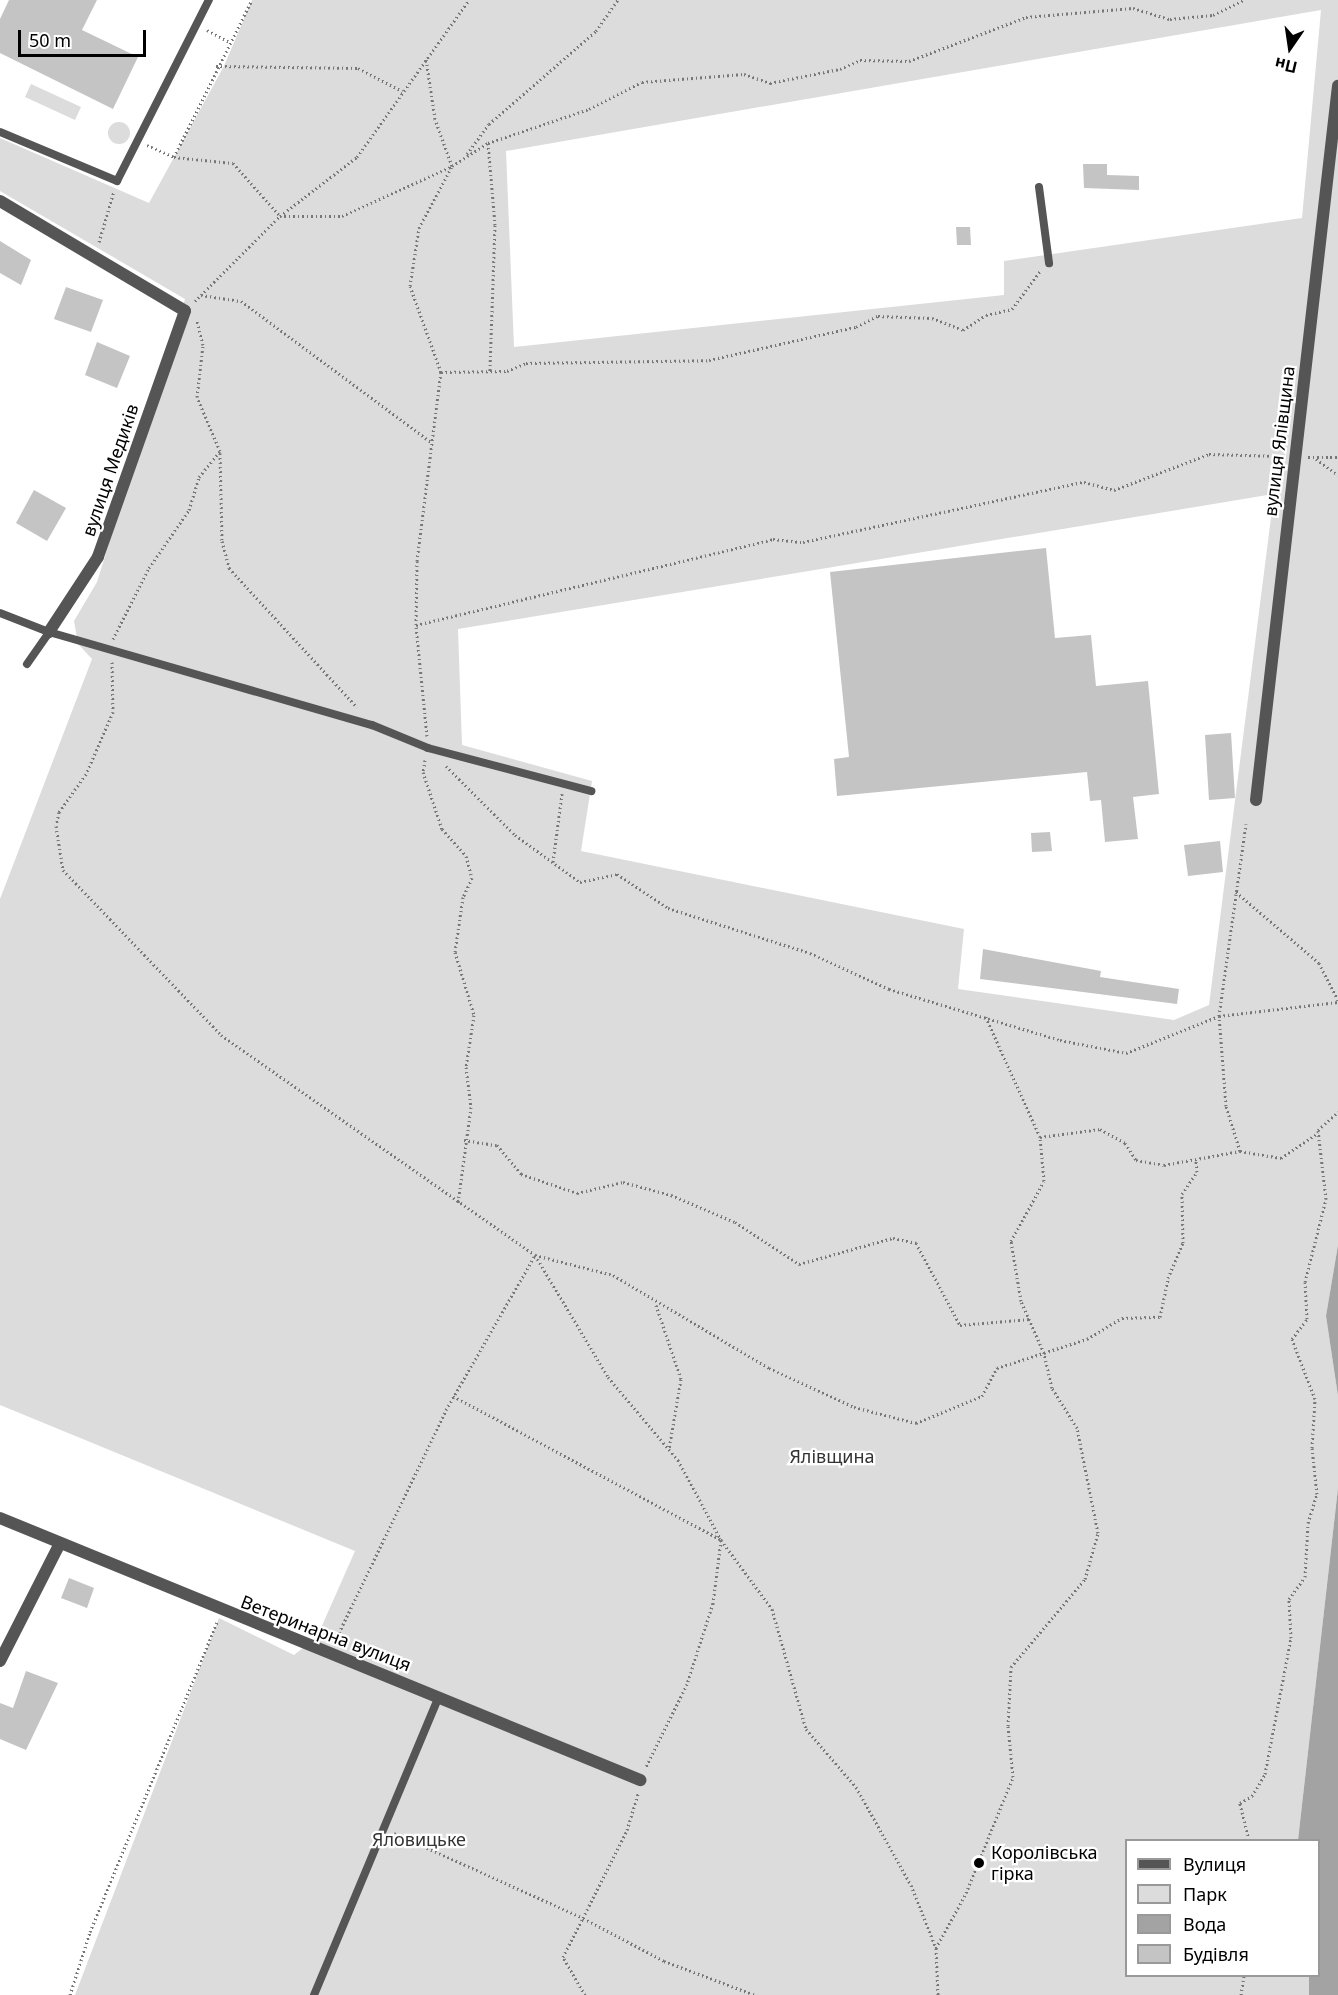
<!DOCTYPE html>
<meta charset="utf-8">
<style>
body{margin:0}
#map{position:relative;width:1338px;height:1995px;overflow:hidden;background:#fff;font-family:"Noto Sans",sans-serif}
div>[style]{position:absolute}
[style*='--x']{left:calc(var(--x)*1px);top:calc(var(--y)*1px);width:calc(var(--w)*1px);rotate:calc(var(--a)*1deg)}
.green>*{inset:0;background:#dcdcdc}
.round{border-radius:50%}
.water>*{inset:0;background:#a3a3a3}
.building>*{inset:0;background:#c4c4c4}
.path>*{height:3px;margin-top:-1.5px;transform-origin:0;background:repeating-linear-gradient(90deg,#777 0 1.5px,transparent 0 4.5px)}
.service>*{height:8px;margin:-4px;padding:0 4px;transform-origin:4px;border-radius:4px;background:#555}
.minor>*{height:12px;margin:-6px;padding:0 6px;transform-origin:6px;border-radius:6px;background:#555}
.dots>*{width:16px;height:16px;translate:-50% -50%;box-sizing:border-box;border:3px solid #fff;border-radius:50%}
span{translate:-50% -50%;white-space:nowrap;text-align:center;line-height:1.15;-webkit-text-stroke:4.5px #fff;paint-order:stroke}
.street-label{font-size:18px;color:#000}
.park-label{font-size:18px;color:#333}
.poi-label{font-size:18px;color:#000}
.left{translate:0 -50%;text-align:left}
.legend{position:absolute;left:1125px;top:1839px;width:195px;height:138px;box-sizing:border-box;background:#fff;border:2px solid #999;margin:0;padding:8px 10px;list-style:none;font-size:18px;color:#000}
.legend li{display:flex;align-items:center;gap:12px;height:30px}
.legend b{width:30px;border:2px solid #999}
.north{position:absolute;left:1260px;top:18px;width:60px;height:60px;-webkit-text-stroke:4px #fff;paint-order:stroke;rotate:193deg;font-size:16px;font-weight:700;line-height:24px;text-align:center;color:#000}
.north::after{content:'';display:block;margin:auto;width:21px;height:27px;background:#000;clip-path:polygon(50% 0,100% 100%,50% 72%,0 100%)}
.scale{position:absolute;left:18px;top:30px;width:128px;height:27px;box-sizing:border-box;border:3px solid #000;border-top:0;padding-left:8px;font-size:18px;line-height:21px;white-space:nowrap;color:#000;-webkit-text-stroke:4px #fff;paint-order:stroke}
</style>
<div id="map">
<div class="green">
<i style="clip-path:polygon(evenodd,252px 0,1338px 0,1338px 1245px,1326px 1316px,1338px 1396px,1338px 1488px,1298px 1840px,1126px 1840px,1126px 1976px,1309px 1976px,1309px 1995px,75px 1995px,219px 1618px,294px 1655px,317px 1637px,355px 1551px,0 1405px,0 899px,92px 659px,78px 644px,74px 621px,97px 582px,185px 299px,0 191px,0 138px,149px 203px,224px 66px,252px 0,1321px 10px,1302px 218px,1004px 261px,1004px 295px,514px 347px,506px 151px,1321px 10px,252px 0,1274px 494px,1209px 1005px,1174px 1020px,958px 989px,964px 929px,581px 851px,592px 781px,462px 745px,458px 629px,1274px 494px)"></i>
<i style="clip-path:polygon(31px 84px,81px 107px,75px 120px,25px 97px)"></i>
<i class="round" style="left:108px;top:122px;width:22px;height:22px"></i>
</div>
<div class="water">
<i style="clip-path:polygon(1338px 1245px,1338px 1396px,1326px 1316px)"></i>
<i style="clip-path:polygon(1338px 1488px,1338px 1995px,1309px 1995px,1309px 1976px,1318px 1976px,1318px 1840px,1298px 1840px)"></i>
</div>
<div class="building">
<i style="clip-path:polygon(9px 0,97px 0,82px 30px,138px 57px,113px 109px,0 53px,0 19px)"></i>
<i style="clip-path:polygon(1083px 164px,1107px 164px,1107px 175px,1139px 176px,1139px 190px,1084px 188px)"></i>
<i style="clip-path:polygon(956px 227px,970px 227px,971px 245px,957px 245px)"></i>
<i style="clip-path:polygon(0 241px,31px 260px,21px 285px,0 273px)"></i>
<i style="clip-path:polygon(66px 287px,103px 300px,91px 332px,54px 319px)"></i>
<i style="clip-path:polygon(97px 342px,130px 356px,117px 388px,85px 375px)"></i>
<i style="clip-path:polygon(34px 490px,66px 508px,47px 541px,16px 523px)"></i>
<i style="clip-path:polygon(1046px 548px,1055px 638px,1091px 635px,1096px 686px,1148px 681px,1159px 794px,1133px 797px,1138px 839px,1105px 842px,1101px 800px,1090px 801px,1087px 772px,837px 796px,834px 759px,849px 757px,830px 572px)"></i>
<i style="clip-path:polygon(1231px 733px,1235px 798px,1209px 800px,1205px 735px)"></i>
<i style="clip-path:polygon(1050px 832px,1052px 851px,1032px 852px,1031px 833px)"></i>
<i style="clip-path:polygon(1220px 841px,1223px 872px,1188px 876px,1184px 845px)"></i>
<i style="clip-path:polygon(983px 949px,1101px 971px,1100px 977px,1179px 989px,1177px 1004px,980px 979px)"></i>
<i style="clip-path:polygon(69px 1578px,94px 1588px,87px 1608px,61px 1598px)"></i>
<i style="clip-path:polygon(26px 1671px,58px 1683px,26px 1750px,0 1739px,0 1703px,13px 1708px)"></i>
</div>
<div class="path">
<i style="--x:207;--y:30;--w:26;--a:28"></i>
<i style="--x:216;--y:66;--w:142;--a:0.8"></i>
<i style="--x:358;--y:68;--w:50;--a:27.6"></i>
<i style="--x:488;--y:143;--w:82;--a:85.1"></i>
<i style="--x:495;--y:225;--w:146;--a:92"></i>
<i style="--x:147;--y:145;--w:30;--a:24"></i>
<i style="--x:174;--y:157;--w:175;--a:-63.6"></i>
<i style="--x:467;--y:154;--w:37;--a:-54"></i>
<i style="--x:489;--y:124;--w:142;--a:-41"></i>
<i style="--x:596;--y:31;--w:38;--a:-55"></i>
<i style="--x:174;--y:157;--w:59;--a:5.8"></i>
<i style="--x:233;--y:163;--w:71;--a:48.4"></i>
<i style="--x:280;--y:216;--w:62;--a:0"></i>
<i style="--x:342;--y:216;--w:121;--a:-24.4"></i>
<i style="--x:452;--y:166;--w:50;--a:-109.9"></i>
<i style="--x:435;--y:119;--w:61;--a:-98.5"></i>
<i style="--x:99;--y:242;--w:53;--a:-73.6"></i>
<i style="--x:201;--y:295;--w:112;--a:-45"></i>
<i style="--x:280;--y:216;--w:97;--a:-37.5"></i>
<i style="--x:357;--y:157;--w:193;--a:-54.5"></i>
<i style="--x:195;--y:301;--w:8;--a:-45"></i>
<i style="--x:201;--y:295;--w:40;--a:8.5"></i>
<i style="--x:241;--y:301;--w:237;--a:36.6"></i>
<i style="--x:441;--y:372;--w:91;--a:-109.8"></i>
<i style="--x:410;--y:286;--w:59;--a:-81.2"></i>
<i style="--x:419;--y:228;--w:70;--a:-62"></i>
<i style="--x:452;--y:166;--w:43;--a:-32.6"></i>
<i style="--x:488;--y:143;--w:107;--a:-18.6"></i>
<i style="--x:589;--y:109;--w:59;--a:-27"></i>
<i style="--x:642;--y:82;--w:102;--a:-4.5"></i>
<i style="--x:744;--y:74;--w:28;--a:19"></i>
<i style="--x:770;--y:83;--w:71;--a:-11.3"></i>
<i style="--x:840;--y:69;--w:22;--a:-24"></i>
<i style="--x:860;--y:60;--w:49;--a:1.2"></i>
<i style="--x:909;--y:61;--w:125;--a:-20.6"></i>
<i style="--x:1026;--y:17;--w:107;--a:-4.8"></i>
<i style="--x:1133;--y:8;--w:39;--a:17"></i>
<i style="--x:1170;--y:19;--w:43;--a:-5.3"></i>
<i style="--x:1213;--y:15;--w:34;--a:-26"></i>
<i style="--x:220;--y:453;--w:88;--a:88.7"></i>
<i style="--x:222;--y:541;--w:28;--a:75"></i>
<i style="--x:229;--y:568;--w:189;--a:47.4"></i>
<i style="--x:1308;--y:457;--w:30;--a:0"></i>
<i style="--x:1316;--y:459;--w:27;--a:36"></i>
<i style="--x:416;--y:625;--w:367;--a:-13.5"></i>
<i style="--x:773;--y:539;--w:30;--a:6"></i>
<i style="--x:803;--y:542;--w:287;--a:-12.1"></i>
<i style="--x:1084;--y:482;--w:31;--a:15"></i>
<i style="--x:1114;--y:490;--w:102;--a:-20.8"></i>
<i style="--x:1209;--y:454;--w:72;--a:1.6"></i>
<i style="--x:113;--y:639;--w:80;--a:-63.1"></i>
<i style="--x:149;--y:568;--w:70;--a:-55.4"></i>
<i style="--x:189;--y:510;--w:34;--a:-73"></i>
<i style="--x:199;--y:477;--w:33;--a:-51"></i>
<i style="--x:220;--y:451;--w:59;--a:-113.1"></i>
<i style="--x:197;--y:397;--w:52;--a:-83.4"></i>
<i style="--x:203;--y:345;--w:25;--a:-104"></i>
<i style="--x:112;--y:662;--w:50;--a:88.9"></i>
<i style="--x:113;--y:712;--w:68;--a:113.5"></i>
<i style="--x:86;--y:774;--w:47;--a:125.4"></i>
<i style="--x:59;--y:812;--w:14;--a:102"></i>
<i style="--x:56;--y:826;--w:45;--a:81"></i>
<i style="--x:63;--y:870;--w:228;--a:46.2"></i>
<i style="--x:221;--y:1035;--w:383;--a:35"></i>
<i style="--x:535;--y:1255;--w:142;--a:59.1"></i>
<i style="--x:608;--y:1377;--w:109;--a:49.9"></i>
<i style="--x:678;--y:1460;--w:91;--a:61.7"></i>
<i style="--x:721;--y:1540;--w:86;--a:53.5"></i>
<i style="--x:772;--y:1609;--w:125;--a:74.2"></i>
<i style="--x:806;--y:1729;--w:77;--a:49.2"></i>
<i style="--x:856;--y:1787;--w:112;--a:60.7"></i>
<i style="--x:911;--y:1885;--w:68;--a:68.4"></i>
<i style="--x:936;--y:1948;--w:47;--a:87.6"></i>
<i style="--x:427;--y:736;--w:112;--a:-95.7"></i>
<i style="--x:416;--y:625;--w:64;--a:-89.1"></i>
<i style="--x:417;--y:561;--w:191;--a:-82.8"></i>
<i style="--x:441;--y:372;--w:66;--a:-0.9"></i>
<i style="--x:507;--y:371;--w:21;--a:-23"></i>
<i style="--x:526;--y:363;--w:183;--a:-0.9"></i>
<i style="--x:709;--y:360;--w:151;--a:-12.7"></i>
<i style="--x:856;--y:327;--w:25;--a:-27"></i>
<i style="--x:878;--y:316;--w:54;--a:2.1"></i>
<i style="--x:932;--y:318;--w:33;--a:21"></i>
<i style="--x:963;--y:330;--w:27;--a:-33"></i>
<i style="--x:986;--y:315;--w:27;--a:-13"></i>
<i style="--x:1012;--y:309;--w:49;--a:-53.4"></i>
<i style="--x:425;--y:760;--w:12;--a:99"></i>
<i style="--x:423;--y:772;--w:60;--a:71.6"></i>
<i style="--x:442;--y:829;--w:36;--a:48"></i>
<i style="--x:466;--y:856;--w:23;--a:75"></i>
<i style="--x:472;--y:878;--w:21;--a:115"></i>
<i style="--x:463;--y:897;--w:56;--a:98.3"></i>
<i style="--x:455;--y:952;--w:66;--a:73.2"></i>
<i style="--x:474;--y:1015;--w:53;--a:98.7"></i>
<i style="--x:466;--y:1067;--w:40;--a:82.9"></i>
<i style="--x:471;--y:1107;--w:97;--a:97.7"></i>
<i style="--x:446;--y:766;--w:98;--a:45"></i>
<i style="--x:515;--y:835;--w:80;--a:35.9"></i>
<i style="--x:580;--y:882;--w:38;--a:-12"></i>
<i style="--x:617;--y:874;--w:61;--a:33.7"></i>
<i style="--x:668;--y:908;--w:149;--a:17.6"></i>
<i style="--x:810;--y:953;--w:87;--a:24.5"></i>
<i style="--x:889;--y:989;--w:178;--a:16.6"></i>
<i style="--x:1060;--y:1040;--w:67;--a:11.1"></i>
<i style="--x:1126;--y:1053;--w:100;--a:-21.7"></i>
<i style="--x:1219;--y:1016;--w:194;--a:-82"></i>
<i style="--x:553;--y:862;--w:69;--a:-82.5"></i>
<i style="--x:1236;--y:892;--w:109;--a:40.5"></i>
<i style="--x:1319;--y:963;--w:42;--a:62.8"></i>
<i style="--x:1040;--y:1137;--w:61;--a:-7.6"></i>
<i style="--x:1100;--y:1129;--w:29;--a:29"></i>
<i style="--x:1125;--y:1143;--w:20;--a:57"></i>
<i style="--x:1136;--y:1160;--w:28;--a:10"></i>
<i style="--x:1164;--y:1165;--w:77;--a:-10.4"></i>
<i style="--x:1240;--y:1151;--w:42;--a:9.7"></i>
<i style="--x:1281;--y:1158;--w:45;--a:-34"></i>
<i style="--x:464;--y:1140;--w:33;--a:9"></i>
<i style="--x:497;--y:1145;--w:38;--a:50"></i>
<i style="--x:521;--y:1174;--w:59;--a:18.7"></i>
<i style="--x:577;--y:1193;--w:47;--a:-13.4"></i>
<i style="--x:623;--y:1182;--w:50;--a:15.2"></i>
<i style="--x:671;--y:1195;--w:69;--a:22.9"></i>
<i style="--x:735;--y:1222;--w:77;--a:33.3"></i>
<i style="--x:799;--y:1264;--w:98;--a:-15.5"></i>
<i style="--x:893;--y:1238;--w:24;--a:12"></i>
<i style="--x:916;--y:1243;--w:93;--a:61.8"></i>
<i style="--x:960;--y:1325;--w:70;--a:-4.9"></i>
<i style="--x:1240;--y:1151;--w:47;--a:-107.3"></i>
<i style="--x:1226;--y:1106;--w:90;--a:-94.4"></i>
<i style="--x:1219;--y:1016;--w:120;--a:-6.7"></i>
<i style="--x:656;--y:1305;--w:78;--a:71.3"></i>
<i style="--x:681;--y:1379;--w:71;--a:99.7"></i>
<i style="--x:453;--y:1396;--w:304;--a:28.2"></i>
<i style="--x:721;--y:1540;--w:64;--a:97.2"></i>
<i style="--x:713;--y:1603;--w:85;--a:107.8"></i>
<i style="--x:687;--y:1684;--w:93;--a:116.3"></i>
<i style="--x:335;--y:1641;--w:256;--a:-64.3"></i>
<i style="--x:446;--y:1410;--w:179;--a:-60.1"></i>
<i style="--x:535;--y:1255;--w:81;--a:14.4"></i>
<i style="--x:613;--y:1275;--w:182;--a:30.8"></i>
<i style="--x:769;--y:1368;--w:94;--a:24.6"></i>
<i style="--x:854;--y:1407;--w:64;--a:14.5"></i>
<i style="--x:916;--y:1423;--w:71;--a:-22.2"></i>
<i style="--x:982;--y:1396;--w:32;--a:-62"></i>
<i style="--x:997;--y:1368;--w:95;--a:-17.9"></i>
<i style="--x:1087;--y:1339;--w:41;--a:-31"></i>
<i style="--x:1122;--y:1318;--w:38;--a:-2"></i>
<i style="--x:1160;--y:1317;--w:40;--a:-78"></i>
<i style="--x:1168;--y:1278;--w:38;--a:-67"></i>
<i style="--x:1183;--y:1243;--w:49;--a:-91.2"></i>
<i style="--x:1182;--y:1194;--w:27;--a:-56"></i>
<i style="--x:1197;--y:1172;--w:11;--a:-95"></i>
<i style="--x:394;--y:1833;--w:207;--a:24.2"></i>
<i style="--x:583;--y:1918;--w:98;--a:-63.4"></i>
<i style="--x:627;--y:1830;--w:39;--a:-73"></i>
<i style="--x:1249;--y:1840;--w:38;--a:-104"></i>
<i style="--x:1240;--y:1803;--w:14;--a:-30"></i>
<i style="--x:1252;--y:1796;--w:26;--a:-59"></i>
<i style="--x:1265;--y:1774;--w:138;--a:-79.2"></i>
<i style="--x:1291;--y:1638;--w:39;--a:-93"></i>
<i style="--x:1289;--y:1599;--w:27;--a:-54"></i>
<i style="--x:1305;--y:1577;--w:54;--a:-86.8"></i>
<i style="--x:1308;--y:1523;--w:30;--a:-73"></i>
<i style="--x:1317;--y:1494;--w:46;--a:-96.2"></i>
<i style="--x:1312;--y:1448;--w:49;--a:-86.5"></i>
<i style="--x:1315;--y:1399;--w:64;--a:-111"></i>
<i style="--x:1292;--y:1339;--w:25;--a:-53"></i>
<i style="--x:1307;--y:1319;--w:37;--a:-93"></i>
<i style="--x:1305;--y:1282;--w:86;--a:-75.8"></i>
<i style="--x:1326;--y:1199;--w:69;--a:-96.6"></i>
<i style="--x:1318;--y:1130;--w:27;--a:-42"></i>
<i style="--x:936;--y:1948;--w:63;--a:-61.4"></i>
<i style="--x:966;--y:1893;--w:125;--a:-67.9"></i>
<i style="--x:1013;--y:1777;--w:51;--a:-95.6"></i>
<i style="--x:1008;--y:1726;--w:59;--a:-87.1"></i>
<i style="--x:1011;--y:1667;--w:115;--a:-49.9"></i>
<i style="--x:1085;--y:1579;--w:48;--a:-74.2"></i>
<i style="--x:1098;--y:1533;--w:107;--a:-101.3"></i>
<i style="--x:1077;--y:1428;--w:47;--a:-122"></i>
<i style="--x:1052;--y:1388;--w:36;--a:-103"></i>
<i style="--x:1044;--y:1353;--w:57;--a:-113.9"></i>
<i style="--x:1021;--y:1301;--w:61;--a:-99.5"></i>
<i style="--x:1011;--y:1241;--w:68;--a:-61.2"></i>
<i style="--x:1044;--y:1181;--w:44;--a:-95.2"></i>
<i style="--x:1040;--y:1137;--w:134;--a:-114.3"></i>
<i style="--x:70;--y:1995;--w:66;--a:-72.4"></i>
<i style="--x:90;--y:1932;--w:335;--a:-67.7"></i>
<i style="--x:585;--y:1995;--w:44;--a:-120.1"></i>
<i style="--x:563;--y:1957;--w:44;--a:-62.9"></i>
<i style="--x:583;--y:1918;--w:92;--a:28"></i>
<i style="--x:664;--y:1961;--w:97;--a:20.5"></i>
<i style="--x:1241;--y:1995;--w:19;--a:-81"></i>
</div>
<div class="service">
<i style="--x:0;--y:132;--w:127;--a:22.7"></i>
<i style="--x:117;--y:181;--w:203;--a:-63.1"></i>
<i style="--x:1039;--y:187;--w:77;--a:82.5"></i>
<i style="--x:0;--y:613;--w:53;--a:21.2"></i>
<i style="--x:49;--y:632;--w:336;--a:16.1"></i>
<i style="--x:372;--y:725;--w:61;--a:22.3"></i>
<i style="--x:428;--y:748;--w:169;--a:14.8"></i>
<i style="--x:27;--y:664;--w:39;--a:-55"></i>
<i style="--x:314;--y:1995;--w:324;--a:-67.3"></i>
</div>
<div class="minor">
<i style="--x:0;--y:201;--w:215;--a:30.7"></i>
<i style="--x:185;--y:311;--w:261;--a:109.5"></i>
<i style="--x:98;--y:557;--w:90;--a:123.2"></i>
<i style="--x:1256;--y:800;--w:719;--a:-83.45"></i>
<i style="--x:0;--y:1518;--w:692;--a:22.26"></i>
<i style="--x:0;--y:1661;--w:132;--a:-63"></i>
</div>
<div class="dots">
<i style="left:979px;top:1863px;background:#000"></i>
</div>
<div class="street-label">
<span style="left:1279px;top:441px;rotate:-83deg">вулиця Ялівщина</span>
<span style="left:110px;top:470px;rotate:-71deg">вулиця Медиків</span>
<span style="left:326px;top:1633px;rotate:21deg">Ветеринарна вулиця</span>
</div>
<div class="park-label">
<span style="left:832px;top:1456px">Ялівщина</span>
<span style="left:419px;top:1839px">Яловицьке</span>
</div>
<div class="poi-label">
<span class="left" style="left:991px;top:1863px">Королівська<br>гірка</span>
</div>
<ul class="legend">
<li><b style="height:8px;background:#555"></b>Вулиця</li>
<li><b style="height:16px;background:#dcdcdc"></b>Парк</li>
<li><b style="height:16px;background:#a3a3a3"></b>Вода</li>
<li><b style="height:16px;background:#c4c4c4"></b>Будівля</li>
</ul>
<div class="north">Пн</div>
<div class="scale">50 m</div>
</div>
